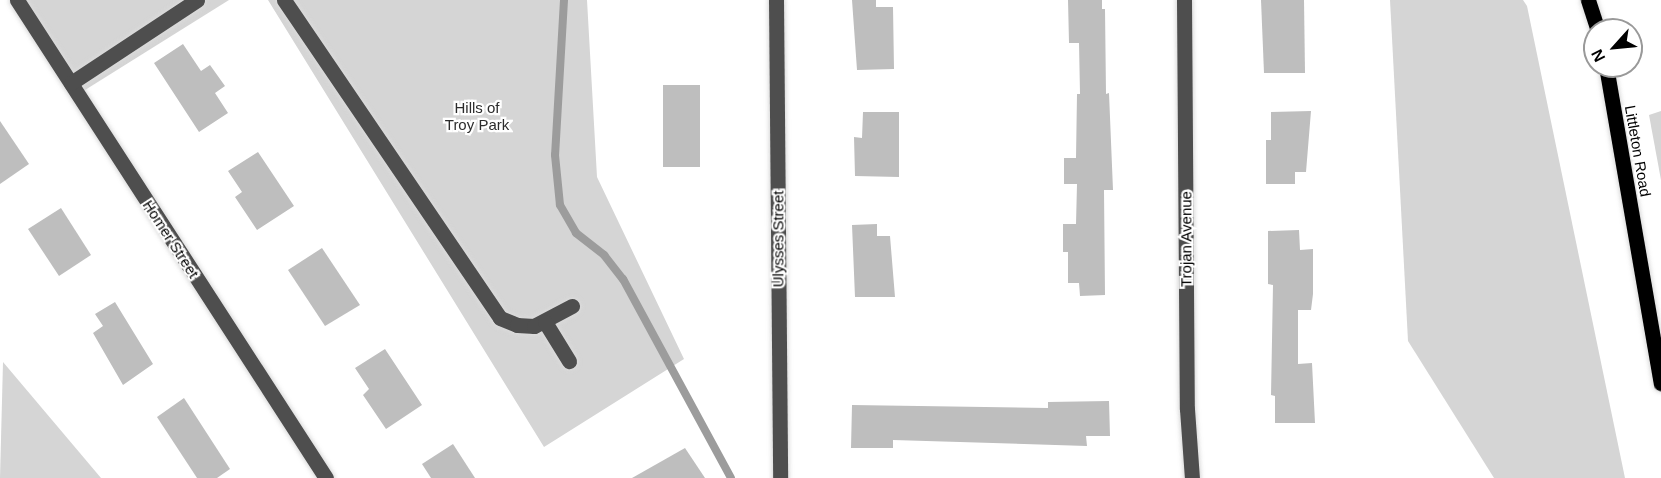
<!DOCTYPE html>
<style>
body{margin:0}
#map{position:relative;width:1661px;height:478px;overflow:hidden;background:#fff;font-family:Arial,sans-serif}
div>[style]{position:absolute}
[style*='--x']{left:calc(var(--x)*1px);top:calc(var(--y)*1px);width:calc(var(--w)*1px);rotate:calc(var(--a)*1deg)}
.green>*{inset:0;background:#d5d5d5}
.stream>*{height:8px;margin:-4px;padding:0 4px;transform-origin:4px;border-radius:4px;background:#9c9c9c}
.building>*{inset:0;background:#bebebe}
.roads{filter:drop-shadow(0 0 2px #dbdbdb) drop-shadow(0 0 2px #dbdbdb)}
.minor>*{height:15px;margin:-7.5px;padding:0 7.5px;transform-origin:7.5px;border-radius:7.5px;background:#4e4e4e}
.major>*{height:15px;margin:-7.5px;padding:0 7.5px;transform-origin:7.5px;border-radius:7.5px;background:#000}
span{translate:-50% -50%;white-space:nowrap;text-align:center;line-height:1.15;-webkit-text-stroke:4.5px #fff;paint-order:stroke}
.park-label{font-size:15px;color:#2c2c2c}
.street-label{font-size:15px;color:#000}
.north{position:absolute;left:1583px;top:18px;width:60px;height:60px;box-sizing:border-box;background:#fff;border:2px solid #999;border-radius:50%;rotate:243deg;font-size:16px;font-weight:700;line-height:24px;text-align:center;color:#000}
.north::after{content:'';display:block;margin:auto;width:21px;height:27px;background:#000;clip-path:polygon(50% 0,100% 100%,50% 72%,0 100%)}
</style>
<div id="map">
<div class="green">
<i style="clip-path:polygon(15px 0,229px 0,77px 95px)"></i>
<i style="clip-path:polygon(268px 0,587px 0,597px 177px,684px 359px,544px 447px)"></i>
<i style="clip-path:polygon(1390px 0,1523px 0,1527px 6px,1625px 478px,1494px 478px,1408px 341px)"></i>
<i style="clip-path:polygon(1661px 111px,1661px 180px,1649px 115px)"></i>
<i style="clip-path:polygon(3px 362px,101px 478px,0 478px)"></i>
</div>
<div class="stream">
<i style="--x:564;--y:0;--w:155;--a:93.3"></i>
<i style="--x:555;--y:155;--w:50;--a:84.3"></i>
<i style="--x:560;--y:205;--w:32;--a:60"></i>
<i style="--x:576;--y:233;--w:36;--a:38"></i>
<i style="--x:604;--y:255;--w:31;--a:52"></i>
<i style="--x:623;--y:279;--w:226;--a:61.5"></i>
</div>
<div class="building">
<i style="clip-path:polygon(852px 0,876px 0,876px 7px,893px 7px,894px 69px,857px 70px)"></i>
<i style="clip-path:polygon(1068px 0,1102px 0,1102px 9px,1105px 9px,1106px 94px,1109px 93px,1113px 190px,1104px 190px,1105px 295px,1080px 296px,1079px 283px,1068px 283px,1068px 252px,1063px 252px,1063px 224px,1076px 224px,1077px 184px,1064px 184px,1064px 158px,1076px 158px,1077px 94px,1080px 94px,1079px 43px,1069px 43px)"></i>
<i style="clip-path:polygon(1261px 0,1304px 0,1305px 73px,1264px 73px)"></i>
<i style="clip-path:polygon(183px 44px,201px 71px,210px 65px,225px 86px,215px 93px,228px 113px,199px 132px,154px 63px)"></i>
<i style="clip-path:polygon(663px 85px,700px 85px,700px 167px,663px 167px)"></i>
<i style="clip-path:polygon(1311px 111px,1306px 172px,1295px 172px,1295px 184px,1266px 184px,1266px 140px,1271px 140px,1271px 112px)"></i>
<i style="clip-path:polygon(863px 112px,899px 112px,899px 177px,855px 176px,854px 137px,862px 138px)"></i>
<i style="clip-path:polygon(0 121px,29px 164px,0 184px)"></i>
<i style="clip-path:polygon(258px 152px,294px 206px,257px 230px,235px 197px,242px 192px,228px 171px)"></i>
<i style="clip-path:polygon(61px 208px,91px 255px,59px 276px,28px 229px)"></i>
<i style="clip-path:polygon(877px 224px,877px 236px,890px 236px,895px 297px,855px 297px,852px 225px)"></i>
<i style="clip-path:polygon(1299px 230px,1300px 250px,1313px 249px,1313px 294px,1311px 310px,1298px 310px,1298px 364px,1312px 363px,1315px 423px,1275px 423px,1275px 396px,1271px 395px,1273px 285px,1268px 284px,1268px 231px)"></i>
<i style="clip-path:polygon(322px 248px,360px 305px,325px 326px,288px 270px)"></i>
<i style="clip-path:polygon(115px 302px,153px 364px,123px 385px,93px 333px,103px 326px,95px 314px)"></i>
<i style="clip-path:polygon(385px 349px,422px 405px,386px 429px,363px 395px,369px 389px,355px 368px)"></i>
<i style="clip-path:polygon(184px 398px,230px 469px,217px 478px,197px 478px,157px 417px)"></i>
<i style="clip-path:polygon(1109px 401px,1110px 436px,1086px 436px,1087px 446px,893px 440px,893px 448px,851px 448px,852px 405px,1048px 408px,1048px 402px)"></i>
<i style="clip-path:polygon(453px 444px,475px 478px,431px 478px,422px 464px)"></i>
<i style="clip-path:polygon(685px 448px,705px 478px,632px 478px)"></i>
</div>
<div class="roads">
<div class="minor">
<i style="--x:17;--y:0;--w:569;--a:57.12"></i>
<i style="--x:284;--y:0;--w:384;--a:55.8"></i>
<i style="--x:500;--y:318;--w:18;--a:22"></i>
<i style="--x:517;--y:325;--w:17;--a:3"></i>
<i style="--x:534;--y:326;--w:43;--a:-27.8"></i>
<i style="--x:776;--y:0;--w:478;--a:89.5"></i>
<i style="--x:1184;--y:0;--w:409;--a:89.6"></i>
<i style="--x:1187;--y:409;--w:69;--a:85.9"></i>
<i style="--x:71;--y:83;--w:151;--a:-33.4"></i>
<i style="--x:545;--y:322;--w:46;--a:58.4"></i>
</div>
<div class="major">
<i style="--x:1588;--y:0;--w:32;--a:72"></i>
<i style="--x:1606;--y:66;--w:322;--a:80.2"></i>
</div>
</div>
<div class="park-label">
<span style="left:477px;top:116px">Hills of<br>Troy Park</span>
</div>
<div class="street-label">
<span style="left:1638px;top:151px;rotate:80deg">Littleton Road</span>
<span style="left:171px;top:239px;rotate:57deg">Homer Street</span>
<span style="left:778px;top:239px;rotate:-90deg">Ulysses Street</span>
<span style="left:1186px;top:239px;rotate:-90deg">Trojan Avenue</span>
</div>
<div class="north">N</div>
</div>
